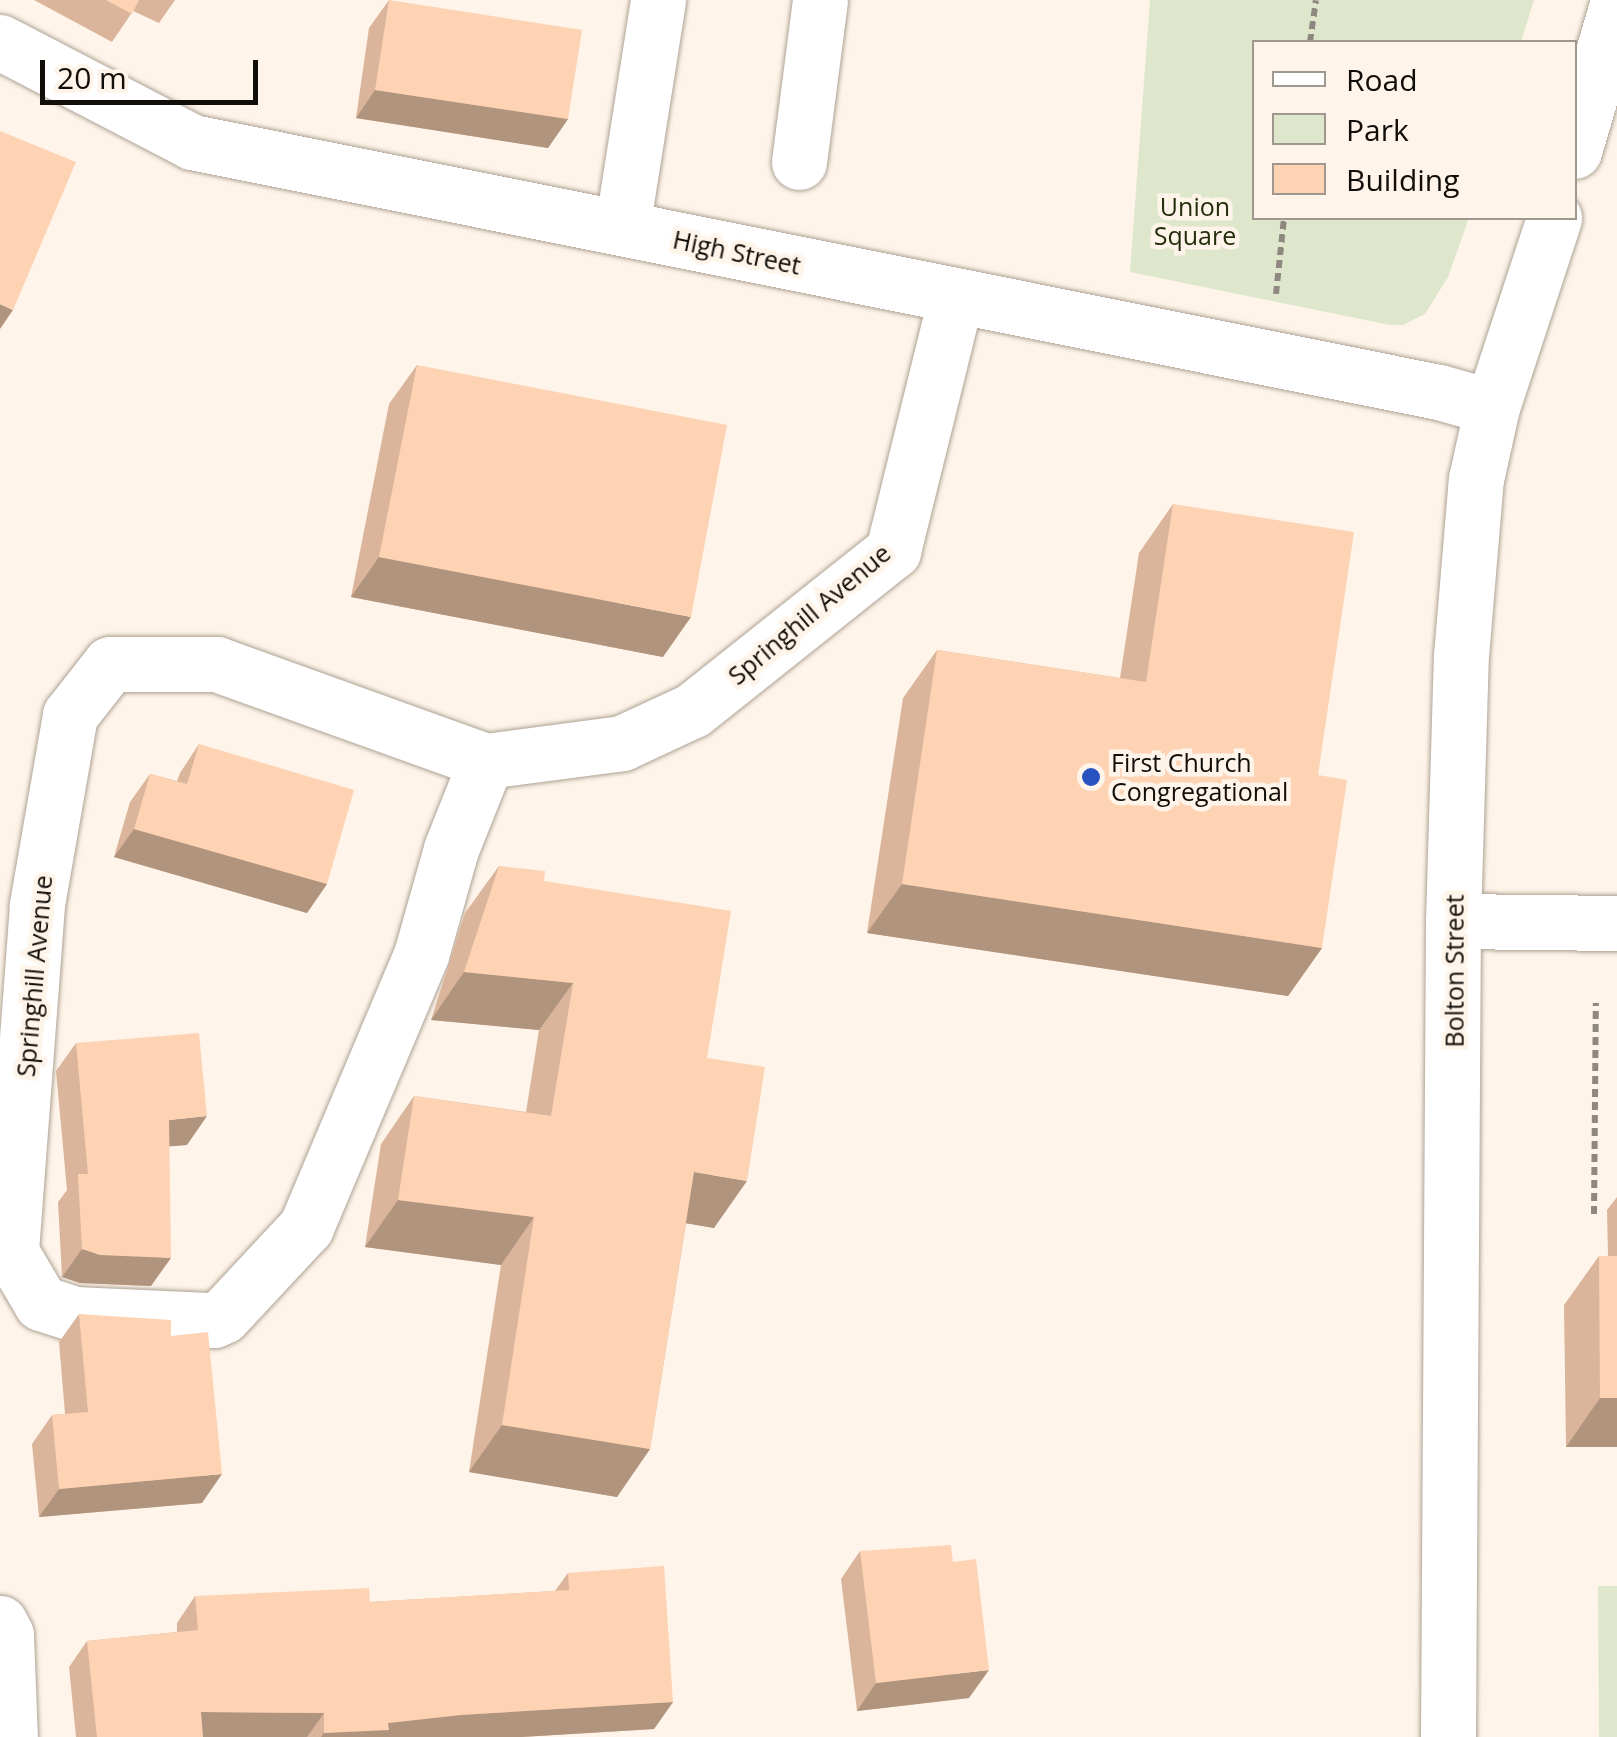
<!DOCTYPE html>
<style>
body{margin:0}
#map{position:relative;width:1617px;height:1737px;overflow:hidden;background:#fef4e9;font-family:"Open Sans",sans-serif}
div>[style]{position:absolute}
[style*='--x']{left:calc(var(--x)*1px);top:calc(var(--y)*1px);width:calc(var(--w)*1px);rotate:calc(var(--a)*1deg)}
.green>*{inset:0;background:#dee7cc}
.path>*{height:6px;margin-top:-3px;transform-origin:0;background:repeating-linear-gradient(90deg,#8f8881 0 8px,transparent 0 13px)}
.roads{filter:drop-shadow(0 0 2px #aea295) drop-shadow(0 0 2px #aea295)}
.minor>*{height:55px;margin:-27.5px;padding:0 27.5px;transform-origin:27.5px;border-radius:27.5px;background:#fff}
.major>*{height:55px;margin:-27.5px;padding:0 27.5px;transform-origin:27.5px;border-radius:27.5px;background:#fff}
.wall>*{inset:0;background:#dab59b}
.shaded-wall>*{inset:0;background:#b1947e}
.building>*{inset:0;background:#fdd3b4}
.dots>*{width:28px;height:28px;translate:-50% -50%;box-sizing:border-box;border:5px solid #fef4e9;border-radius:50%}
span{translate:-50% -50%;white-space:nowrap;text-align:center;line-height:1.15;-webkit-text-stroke:9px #fef4e9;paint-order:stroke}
.park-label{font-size:25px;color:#252e0c}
.street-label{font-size:25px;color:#110d09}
.poi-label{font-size:25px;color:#110d09}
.left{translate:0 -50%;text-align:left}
.legend{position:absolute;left:1252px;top:40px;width:325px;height:180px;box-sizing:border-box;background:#fef4e9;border:2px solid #9f988f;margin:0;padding:12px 18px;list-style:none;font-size:30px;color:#110d09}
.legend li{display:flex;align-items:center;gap:20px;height:50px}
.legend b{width:50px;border:2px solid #9f988f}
.scale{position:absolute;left:40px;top:60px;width:218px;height:45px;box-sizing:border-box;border:5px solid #110d09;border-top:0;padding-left:12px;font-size:30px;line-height:35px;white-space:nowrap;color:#110d09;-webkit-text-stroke:8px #fef4e9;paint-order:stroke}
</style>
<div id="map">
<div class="green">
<i style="clip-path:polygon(1150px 0,1534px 0,1521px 42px,1254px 42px,1254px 218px,1469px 218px,1448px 277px,1425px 314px,1403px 325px,1390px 325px,1130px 272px)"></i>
<i style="clip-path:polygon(1598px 1586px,1617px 1586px,1617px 1737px,1599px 1737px)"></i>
</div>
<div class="path">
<i style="--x:1310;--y:42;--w:42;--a:-81.9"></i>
<i style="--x:1276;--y:294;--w:76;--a:-84"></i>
<i style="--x:1594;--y:1214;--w:211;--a:-89.5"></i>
</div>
<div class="roads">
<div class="minor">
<i style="--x:0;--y:42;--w:216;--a:27.5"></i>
<i style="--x:192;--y:142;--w:1272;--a:11.34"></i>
<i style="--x:1439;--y:392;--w:55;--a:15.8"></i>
<i style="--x:799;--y:162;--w:163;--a:-82.6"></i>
<i style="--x:622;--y:228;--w:231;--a:-81"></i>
<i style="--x:486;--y:761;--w:286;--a:-160.2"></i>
<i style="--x:217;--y:664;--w:107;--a:180"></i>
<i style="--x:110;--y:664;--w:65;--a:128.1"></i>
<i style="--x:70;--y:715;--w:193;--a:99.9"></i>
<i style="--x:37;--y:905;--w:348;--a:94.3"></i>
<i style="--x:11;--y:1252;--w:59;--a:59.5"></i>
<i style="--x:41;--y:1303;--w:35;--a:18"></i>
<i style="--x:74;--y:1314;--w:140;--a:2.5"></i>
<i style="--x:214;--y:1320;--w:10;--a:-24"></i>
<i style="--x:223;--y:1316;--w:122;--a:-47"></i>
<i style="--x:306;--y:1227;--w:295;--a:-67.1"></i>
<i style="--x:421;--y:955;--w:110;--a:-74.2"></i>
<i style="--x:451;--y:849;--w:95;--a:-68.3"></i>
<i style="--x:486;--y:761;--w:137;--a:-7.5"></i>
<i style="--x:622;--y:743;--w:78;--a:-24.9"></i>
<i style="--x:693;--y:710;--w:256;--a:-38.5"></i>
<i style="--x:893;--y:551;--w:262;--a:-76.1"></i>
<i style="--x:1453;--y:921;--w:164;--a:0.7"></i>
<i style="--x:0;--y:1623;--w:13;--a:63"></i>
<i style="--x:6;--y:1635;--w:102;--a:87.8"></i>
</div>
<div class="major">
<i style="--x:1574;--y:151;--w:152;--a:-73.6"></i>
<i style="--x:1448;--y:1737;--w:816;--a:-89.65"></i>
<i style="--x:1453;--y:921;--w:265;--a:-88.3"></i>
<i style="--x:1461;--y:656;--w:178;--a:-85.2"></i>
<i style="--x:1476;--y:479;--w:74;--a:-77.5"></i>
<i style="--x:1492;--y:407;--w:199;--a:-71.8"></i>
</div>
</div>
<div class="wall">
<i style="clip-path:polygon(34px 0,175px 0,159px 23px,133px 11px,112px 42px)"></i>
<i style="clip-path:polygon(389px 0,568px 119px,548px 148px,356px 118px,369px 28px)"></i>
<i style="clip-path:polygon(417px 365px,663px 657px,351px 597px,389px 404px)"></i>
<i style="clip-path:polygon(1173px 504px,1318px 775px,1322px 948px,1288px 996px,867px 933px,903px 698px,937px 650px,1120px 678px,1139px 553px)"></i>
<i style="clip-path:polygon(199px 744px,327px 884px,307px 913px,114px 857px,130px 802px,150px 774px,177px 781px,180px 773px)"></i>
<i style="clip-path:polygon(499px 866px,544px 881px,707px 1058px,714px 1228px,686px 1223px,650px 1449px,617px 1497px,469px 1472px,501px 1265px,365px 1247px,381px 1144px,414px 1096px,526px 1112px,539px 1030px,431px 1020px,465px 913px)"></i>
<i style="clip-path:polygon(76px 1043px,187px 1145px,169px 1146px,151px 1286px,80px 1283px,62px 1277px,58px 1202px,67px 1190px,56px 1071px)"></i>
<i style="clip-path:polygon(1617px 1197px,1617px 1447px,1566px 1447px,1564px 1305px,1599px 1256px,1608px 1256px,1607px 1210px)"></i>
<i style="clip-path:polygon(79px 1314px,171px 1336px,202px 1503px,39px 1517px,32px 1444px,52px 1415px,65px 1414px,59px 1342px)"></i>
<i style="clip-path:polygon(860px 1551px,969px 1698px,857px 1711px,841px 1579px)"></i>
<i style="clip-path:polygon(568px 1573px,673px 1702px,654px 1729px,521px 1737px,76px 1737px,69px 1667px,87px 1641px,177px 1632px,177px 1623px,195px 1596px,370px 1602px,555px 1591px)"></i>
</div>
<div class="shaded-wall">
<i style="clip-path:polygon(375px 90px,568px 119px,548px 148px,356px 118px)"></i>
<i style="clip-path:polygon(0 304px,13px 310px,0 329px)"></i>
<i style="clip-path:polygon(379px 557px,691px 617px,663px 657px,351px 597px)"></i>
<i style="clip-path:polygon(134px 829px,327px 884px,307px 913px,114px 857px)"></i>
<i style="clip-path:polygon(902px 884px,1322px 948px,1288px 996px,867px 933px)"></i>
<i style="clip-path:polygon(464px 972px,573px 983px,539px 1030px,431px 1020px)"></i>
<i style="clip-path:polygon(207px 1116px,187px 1145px,149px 1148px,169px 1120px)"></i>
<i style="clip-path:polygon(694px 1172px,747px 1181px,714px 1228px,661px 1219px)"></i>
<i style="clip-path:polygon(398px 1200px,534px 1217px,501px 1265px,365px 1247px)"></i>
<i style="clip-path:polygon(82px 1249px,171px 1258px,151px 1286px,80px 1283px,62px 1277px)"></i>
<i style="clip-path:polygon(1600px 1398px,1617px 1398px,1617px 1447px,1566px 1447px)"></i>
<i style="clip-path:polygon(502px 1425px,650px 1449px,617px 1497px,469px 1472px)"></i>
<i style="clip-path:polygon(222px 1474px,202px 1503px,39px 1517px,59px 1489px)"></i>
<i style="clip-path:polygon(989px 1670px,969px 1698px,857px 1711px,876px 1683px)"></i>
<i style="clip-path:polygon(673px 1702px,654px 1729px,521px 1737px,321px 1737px,324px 1733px,388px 1723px,460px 1715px)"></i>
<i style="clip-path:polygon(201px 1712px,324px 1713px,307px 1737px,183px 1737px)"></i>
</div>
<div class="building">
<i style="clip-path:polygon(106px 0,139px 0,132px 14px)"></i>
<i style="clip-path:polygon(389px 0,582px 30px,568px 119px,375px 90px)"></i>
<i style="clip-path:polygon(0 131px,76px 162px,13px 310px,0 304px)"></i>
<i style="clip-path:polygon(417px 365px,727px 425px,691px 617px,379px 557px)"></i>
<i style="clip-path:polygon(1173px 504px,1354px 532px,1318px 775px,1347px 780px,1322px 948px,902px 884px,937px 650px,1146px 682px)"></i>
<i style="clip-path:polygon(199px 744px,354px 790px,327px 884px,134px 829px,150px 774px,187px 784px)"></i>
<i style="clip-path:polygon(499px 866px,545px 871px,544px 881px,731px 911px,707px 1058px,765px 1067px,747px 1181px,694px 1172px,650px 1449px,502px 1425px,534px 1217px,398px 1200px,414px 1096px,551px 1116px,573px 983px,464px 972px)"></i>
<i style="clip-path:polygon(199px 1033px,207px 1116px,169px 1120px,171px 1258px,100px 1255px,82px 1249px,78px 1174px,88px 1174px,76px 1043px)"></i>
<i style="clip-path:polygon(1599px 1256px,1617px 1256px,1617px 1398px,1600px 1398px)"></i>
<i style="clip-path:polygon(79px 1314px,171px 1320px,171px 1336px,208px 1332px,222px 1474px,59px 1489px,52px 1415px,88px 1412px)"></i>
<i style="clip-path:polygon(951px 1545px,953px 1562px,976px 1559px,989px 1670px,876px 1683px,860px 1551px)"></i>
<i style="clip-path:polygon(664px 1566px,673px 1702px,460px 1715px,388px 1723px,389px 1730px,324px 1733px,324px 1713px,201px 1712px,203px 1737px,97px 1737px,87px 1641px,198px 1630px,195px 1596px,369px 1588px,370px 1602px,569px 1590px,568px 1573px)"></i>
</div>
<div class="dots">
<i style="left:1091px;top:777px;background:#2952c1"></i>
</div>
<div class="park-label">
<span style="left:1195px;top:221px">Union<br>Square</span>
</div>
<div class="street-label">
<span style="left:737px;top:252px;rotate:12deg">High Street</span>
<span style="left:809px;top:614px;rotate:-40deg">Springhill Avenue</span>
<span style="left:1454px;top:971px;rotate:-90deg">Bolton Street</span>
<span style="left:34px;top:976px;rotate:-85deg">Springhill Avenue</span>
</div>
<div class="poi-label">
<span class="left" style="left:1111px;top:777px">First Church<br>Congregational</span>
</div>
<ul class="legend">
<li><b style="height:12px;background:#fff"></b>Road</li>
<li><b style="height:28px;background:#dee7cc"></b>Park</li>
<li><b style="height:28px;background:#fdd3b4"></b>Building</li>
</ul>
<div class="scale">20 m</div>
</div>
